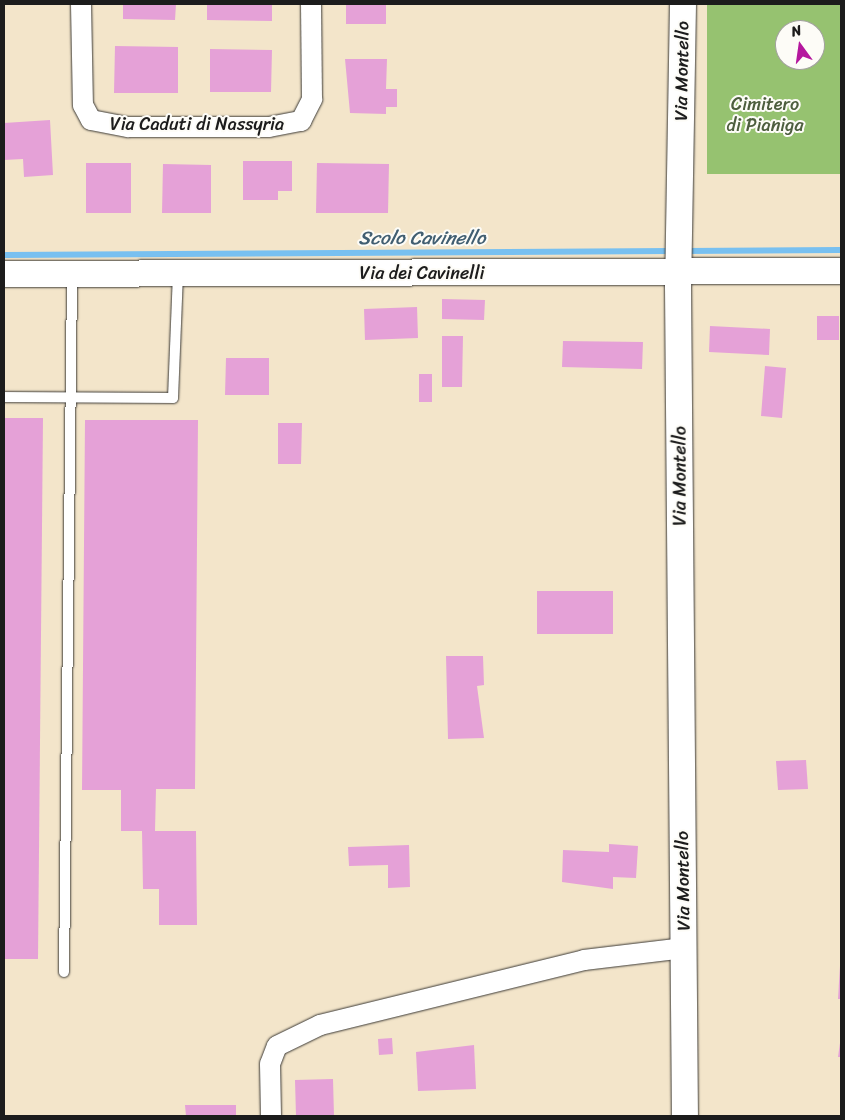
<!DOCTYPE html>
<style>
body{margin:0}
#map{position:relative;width:845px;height:1120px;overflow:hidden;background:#f3e5ca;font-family:Sriracha,sans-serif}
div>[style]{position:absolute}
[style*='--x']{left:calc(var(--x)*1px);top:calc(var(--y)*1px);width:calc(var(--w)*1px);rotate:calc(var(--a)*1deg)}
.green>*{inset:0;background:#96c270}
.stream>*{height:6px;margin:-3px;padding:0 3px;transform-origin:3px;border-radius:3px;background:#78c0f0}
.building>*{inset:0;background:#e5a1d7}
.roads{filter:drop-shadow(0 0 1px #3c3a36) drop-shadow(0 0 1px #3c3a36)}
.service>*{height:10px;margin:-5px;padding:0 5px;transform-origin:5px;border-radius:5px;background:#fff}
.minor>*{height:20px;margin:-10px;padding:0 10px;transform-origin:10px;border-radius:10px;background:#fff}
.tertiary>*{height:26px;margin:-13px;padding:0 13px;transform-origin:13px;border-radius:13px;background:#fff}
span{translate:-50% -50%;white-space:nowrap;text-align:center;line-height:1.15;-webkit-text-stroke:4px #fdfcf7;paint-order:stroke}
.street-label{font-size:18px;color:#1c1c1c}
.park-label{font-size:18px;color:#4d5e3e}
.water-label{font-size:19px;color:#415e71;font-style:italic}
.frame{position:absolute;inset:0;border:5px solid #1c1c1c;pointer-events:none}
.north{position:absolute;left:775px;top:20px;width:50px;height:50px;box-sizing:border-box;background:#fdfcf7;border:1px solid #a3a29f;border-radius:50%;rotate:346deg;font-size:14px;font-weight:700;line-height:20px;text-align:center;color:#1c1c1c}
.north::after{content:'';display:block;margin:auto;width:18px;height:22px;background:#b5179e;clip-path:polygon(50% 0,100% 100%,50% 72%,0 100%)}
</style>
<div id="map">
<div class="green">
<i style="clip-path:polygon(evenodd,707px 4px,841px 4px,841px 174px,707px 174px,707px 4px,785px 30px,815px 30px,815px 60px,785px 60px,785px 30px)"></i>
</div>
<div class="stream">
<i style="--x:685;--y:251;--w:156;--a:-0.4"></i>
<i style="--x:4;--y:255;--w:668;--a:-0.34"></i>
</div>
<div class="building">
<i style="clip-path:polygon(123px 4px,176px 4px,175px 20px,123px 19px)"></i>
<i style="clip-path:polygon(207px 4px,272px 4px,272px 21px,207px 20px)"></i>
<i style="clip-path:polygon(346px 4px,386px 4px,386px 24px,346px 24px)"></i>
<i style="clip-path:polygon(115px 46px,178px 47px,178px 93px,114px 93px)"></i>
<i style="clip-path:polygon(210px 49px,272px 50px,271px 92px,210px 92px)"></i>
<i style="clip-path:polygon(345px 59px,387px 59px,386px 89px,397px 89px,397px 107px,386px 107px,386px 114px,350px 113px)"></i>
<i style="clip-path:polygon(50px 120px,53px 175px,24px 177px,23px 159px,4px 160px,4px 123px)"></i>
<i style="clip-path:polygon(243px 161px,292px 161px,292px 191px,278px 191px,278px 200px,243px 200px)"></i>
<i style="clip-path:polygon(86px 163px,131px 163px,131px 213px,86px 213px)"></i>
<i style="clip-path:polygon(317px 163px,389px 164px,388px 213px,316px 213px)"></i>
<i style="clip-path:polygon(163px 164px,211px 165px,211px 213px,162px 213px)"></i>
<i style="clip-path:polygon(442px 299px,485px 300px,484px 320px,442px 319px)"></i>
<i style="clip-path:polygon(417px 307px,418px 338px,365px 340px,364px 309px)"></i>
<i style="clip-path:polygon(817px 316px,839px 316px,839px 340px,817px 340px)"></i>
<i style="clip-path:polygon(710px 326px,770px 329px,769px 355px,709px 352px)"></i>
<i style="clip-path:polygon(442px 336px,463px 336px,462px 387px,442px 387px)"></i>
<i style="clip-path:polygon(563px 341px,643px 342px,642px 369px,562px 367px)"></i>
<i style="clip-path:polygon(226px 358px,269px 358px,269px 395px,225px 395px)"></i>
<i style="clip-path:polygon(765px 366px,786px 368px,782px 418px,761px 416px)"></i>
<i style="clip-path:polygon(419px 374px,432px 374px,432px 402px,419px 402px)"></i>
<i style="clip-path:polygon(4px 418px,43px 418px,38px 959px,4px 959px)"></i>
<i style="clip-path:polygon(85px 420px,198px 420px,195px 789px,156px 789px,155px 831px,196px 831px,197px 925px,159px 925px,159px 889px,143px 889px,142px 831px,121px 831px,121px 790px,82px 790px)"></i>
<i style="clip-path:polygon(278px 423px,302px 423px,301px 464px,278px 464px)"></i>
<i style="clip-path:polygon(537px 591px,613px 591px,613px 634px,537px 634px)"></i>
<i style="clip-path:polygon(446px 656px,483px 656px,484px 685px,477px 686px,484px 738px,448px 739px)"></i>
<i style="clip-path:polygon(806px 760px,808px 789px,778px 790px,776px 761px)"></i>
<i style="clip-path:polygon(609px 844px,638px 846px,636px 878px,613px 877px,613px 889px,562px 882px,563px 850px,609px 852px)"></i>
<i style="clip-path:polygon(409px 845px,410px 887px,388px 888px,388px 865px,349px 866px,348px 847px)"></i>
<i style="clip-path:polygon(841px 949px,841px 999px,838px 999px)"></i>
<i style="clip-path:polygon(392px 1038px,393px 1054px,379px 1055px,378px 1039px)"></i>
<i style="clip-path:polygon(840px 1043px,841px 1043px,841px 1057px,838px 1057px)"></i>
<i style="clip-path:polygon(474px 1045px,476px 1089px,418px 1091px,416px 1052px)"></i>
<i style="clip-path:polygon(333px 1079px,334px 1116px,296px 1116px,295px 1080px)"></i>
<i style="clip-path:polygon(185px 1105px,236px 1105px,236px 1116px,186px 1116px)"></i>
</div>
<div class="roads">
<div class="service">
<i style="--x:4;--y:397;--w:169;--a:0.3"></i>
<i style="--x:173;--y:398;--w:125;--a:-87.7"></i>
<i style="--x:64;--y:972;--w:697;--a:-89.34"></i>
</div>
<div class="minor">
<i style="--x:81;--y:4;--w:101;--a:88.9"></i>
<i style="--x:83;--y:105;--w:17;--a:62"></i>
<i style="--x:91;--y:120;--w:38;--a:11"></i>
<i style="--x:128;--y:127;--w:141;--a:0"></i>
<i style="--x:269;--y:127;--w:33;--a:-11"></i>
<i style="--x:301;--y:121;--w:25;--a:-63"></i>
<i style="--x:312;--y:99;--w:95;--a:-90.6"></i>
<i style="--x:271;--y:1116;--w:52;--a:-91.1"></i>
<i style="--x:270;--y:1064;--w:19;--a:-69"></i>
<i style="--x:277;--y:1046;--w:48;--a:-26"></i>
<i style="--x:320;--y:1025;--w:272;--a:-13.8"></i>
<i style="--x:584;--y:960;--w:101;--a:-6.8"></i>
</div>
<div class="tertiary">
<i style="--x:683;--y:4;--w:282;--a:91"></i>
<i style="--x:678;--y:286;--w:830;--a:89.52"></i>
<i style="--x:4;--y:274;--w:837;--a:-0.21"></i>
</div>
</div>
<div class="street-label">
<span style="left:682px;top:71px;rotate:-89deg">Via Montello</span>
<span style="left:197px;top:124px">Via Caduti di Nassyria</span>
<span style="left:422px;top:273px">Via dei Cavinelli</span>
<span style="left:680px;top:476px;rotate:-90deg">Via Montello</span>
<span style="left:683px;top:881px;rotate:-91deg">Via Montello</span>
</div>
<div class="park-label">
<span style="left:765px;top:115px">Cimitero<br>di Pianiga</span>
</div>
<div class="water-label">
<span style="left:422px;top:238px">Scolo Cavinello</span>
</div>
<div class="frame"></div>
<div class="north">N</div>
</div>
